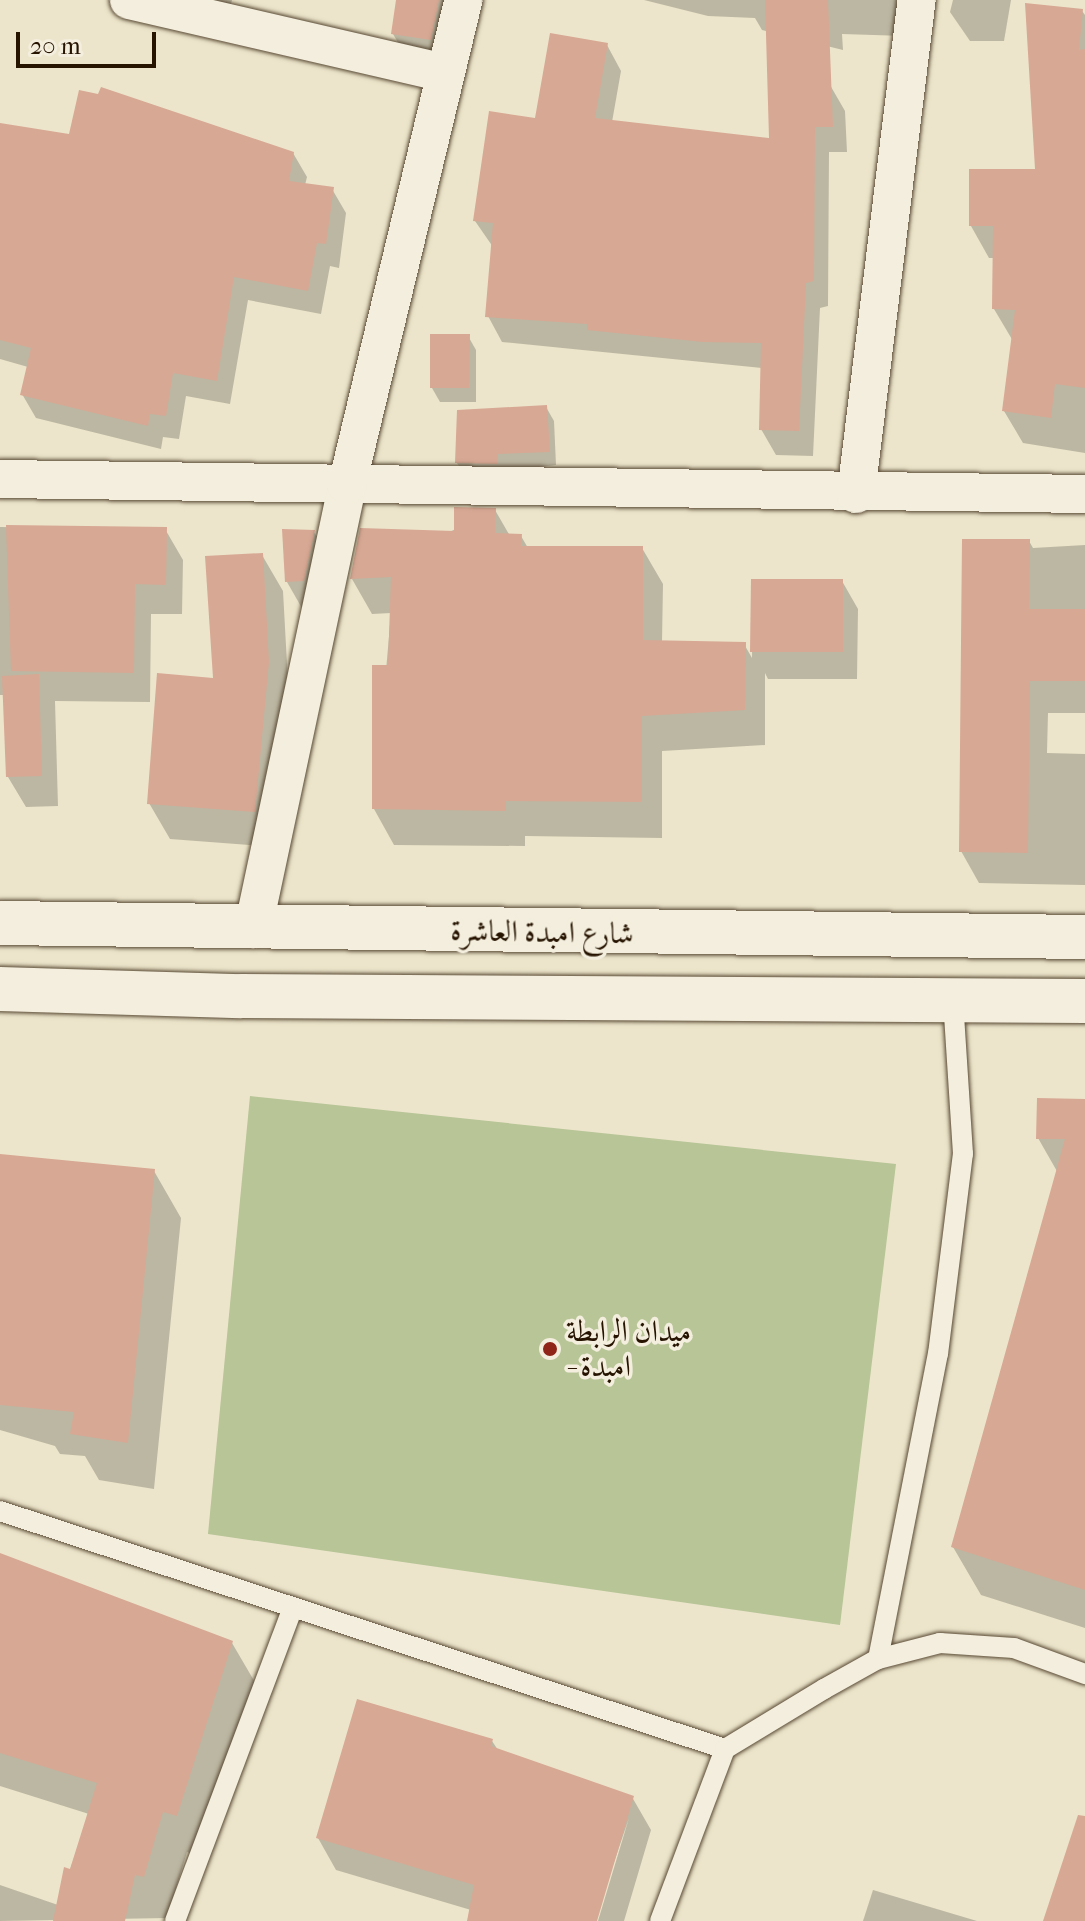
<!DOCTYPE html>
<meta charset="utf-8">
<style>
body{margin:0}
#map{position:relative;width:1085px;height:1921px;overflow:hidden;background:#ece5cb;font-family:"IM FELL French Canon",Amiri,serif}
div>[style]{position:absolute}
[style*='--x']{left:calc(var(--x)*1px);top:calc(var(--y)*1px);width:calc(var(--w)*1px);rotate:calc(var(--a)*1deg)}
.green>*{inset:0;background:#b7c597}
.shadow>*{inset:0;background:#0003}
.building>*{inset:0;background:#d7a894}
.roads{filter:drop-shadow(0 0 2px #584833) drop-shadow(0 0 2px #584833)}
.service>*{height:20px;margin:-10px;padding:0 10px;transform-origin:10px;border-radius:10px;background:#f3eedd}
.minor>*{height:38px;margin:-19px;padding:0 19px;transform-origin:19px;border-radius:19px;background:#f3eedd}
.secondary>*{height:44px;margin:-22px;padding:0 22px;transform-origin:22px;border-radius:22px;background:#f3eedd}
.dots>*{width:22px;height:22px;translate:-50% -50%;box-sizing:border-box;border:4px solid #f3eedd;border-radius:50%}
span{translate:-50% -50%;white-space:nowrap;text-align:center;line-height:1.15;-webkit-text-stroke:7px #f3eedd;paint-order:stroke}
.street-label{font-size:30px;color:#261300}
.poi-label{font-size:30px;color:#261300}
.left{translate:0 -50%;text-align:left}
.scale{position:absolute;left:16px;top:32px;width:140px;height:36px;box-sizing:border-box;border:4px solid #261300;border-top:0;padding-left:10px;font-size:24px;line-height:28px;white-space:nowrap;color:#261300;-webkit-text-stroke:6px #f3eedd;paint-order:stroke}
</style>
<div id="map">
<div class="green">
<i style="clip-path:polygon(250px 1096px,896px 1164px,840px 1625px,208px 1534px)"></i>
</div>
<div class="shadow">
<i style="clip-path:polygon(164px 0,232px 0,226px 22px)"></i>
<i style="clip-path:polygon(398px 0,456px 0,446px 66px,409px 61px,393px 34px)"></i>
<i style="clip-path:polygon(644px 0,910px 0,905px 36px,842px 34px,843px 50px,762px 30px,755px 18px,708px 16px)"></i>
<i style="clip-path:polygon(953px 0,1011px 0,1004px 41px,970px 41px,950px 12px)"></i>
<i style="clip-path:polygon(1082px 11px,1085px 15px,1085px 453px,1023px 443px,1004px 411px,1013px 341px,994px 309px,994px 258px,989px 258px,971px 226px,1037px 171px)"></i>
<i style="clip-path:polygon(607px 45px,621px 71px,612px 122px,772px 141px,830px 85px,845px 111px,847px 152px,829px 152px,828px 306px,820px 308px,813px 456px,776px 455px,761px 429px,762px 368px,502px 342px,488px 316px,493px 247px,475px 221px,537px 121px)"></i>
<i style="clip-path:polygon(0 125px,71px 136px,293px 153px,307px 177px,305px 185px,332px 189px,346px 213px,339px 268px,330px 266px,321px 314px,248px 300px,230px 404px,186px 396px,179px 439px,163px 437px,161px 449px,36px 418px,22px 394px,28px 367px,0 359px)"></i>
<i style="clip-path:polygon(468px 336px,476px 350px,476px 402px,440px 402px,432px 388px)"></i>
<i style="clip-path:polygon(546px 407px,554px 421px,556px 465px,465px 476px,457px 463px)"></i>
<i style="clip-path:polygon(495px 510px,510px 536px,521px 536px,528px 548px,642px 548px,663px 584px,662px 642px,744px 644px,752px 658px,753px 581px,842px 581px,858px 609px,857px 679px,768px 679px,765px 673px,765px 745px,662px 751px,662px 838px,525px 836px,525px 846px,394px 845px,374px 809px,391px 613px,372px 614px,352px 579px)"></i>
<i style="clip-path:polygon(0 527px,165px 529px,183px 560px,182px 614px,151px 614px,150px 702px,55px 701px,58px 806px,26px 807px,8px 777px,5px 695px,0 695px)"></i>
<i style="clip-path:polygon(314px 532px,330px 559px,303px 610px,287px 582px)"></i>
<i style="clip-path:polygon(1029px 541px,1033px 548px,1085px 545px,1085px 713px,1048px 713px,1047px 753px,1085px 754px,1085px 885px,979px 883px,961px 851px)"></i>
<i style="clip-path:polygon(262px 555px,283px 591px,289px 700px,275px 847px,170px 839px,149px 803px,215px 680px)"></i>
<i style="clip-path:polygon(1085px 1101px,1085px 1628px,981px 1595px,953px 1547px,1058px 1173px,1038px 1138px)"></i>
<i style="clip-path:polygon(0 1156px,154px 1171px,181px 1218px,154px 1489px,99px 1480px,85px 1456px,60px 1454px,55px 1446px,0 1430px)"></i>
<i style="clip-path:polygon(0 1556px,232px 1643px,256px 1684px,200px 1856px,187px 1852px,167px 1918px,0 1921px,0 1885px,58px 1905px,89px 1814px,0 1786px)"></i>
<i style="clip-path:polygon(492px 1741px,498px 1750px,632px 1797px,651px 1830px,624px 1921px,598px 1921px,629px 1818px,594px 1921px,469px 1921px,471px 1910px,336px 1870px,318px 1838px)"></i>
<i style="clip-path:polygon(873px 1890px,977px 1921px,863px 1921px)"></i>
</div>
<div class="building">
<i style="clip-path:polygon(396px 0,439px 0,431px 40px,391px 34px)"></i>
<i style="clip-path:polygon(765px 0,828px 0,833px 127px,815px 127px,814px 281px,806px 283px,799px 431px,759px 430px,761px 343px,703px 342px,587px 330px,587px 324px,485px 317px,493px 223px,473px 221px,489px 111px,535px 118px,550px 33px,608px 43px,595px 118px,769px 138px)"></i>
<i style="clip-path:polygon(1025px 3px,1083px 9px,1079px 50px,1085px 49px,1085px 388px,1055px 384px,1051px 418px,1002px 411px,1015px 310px,992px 309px,993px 226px,969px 226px,969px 169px,1035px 169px)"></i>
<i style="clip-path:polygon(101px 87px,294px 152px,289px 181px,334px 187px,326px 244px,317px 243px,308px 291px,234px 277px,217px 381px,173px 373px,166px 416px,150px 414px,148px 426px,20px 395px,31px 348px,0 340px,0 123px,69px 134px,79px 90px,98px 94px)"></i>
<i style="clip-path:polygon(430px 334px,470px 334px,469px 388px,430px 388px)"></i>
<i style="clip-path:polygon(547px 405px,550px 452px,498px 454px,497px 464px,455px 463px,457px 410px)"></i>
<i style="clip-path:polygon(454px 507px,496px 508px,495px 533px,522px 534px,521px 546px,643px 546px,643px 640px,746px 642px,745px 710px,642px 716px,642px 802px,506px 801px,506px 811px,372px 809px,372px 665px,388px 665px,391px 577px,350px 579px,360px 528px,454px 531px)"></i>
<i style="clip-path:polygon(6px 525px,167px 527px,166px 585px,135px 584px,134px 673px,11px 671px)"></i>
<i style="clip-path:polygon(282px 529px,315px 530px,304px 581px,285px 582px)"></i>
<i style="clip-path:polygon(962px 539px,1030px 539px,1029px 609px,1085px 609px,1085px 681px,1030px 681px,1028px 853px,959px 852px)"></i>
<i style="clip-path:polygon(263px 553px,269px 662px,255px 812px,147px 804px,157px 673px,213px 678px,205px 556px)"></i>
<i style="clip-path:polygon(751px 579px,843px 579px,843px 652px,750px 652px)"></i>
<i style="clip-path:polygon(39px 674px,42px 776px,6px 777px,2px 676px)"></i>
<i style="clip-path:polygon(1037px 1098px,1085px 1099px,1085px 1590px,951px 1547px,1065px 1139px,1036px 1139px)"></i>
<i style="clip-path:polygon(0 1154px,155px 1169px,128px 1443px,70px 1434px,74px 1412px,0 1405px)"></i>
<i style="clip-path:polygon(0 1553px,233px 1641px,177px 1816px,163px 1812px,144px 1877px,135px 1875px,125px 1921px,53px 1921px,64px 1867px,70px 1869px,97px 1783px,0 1753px)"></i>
<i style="clip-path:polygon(357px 1699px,493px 1739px,491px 1746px,634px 1796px,597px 1921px,467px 1921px,474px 1885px,316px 1838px)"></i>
<i style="clip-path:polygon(1078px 1815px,1085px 1816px,1085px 1921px,1043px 1921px)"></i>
</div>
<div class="roads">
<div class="service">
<i style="--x:0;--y:1511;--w:763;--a:18.17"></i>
<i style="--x:878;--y:1659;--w:311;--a:-78.9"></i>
<i style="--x:938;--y:1354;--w:202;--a:-82.9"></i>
<i style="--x:963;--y:1154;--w:154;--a:-93.7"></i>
<i style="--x:175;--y:1921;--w:333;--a:-69.4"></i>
<i style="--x:660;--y:1921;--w:184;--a:-69.3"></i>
<i style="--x:725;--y:1749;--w:116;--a:-31.2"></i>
<i style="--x:824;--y:1689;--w:62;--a:-29.1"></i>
<i style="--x:878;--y:1659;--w:64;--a:-14.5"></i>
<i style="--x:940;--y:1643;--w:74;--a:3.9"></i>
<i style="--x:1014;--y:1648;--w:76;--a:20.1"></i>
</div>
<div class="minor">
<i style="--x:129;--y:0;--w:324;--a:13"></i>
<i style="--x:0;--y:479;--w:1085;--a:0.79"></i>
<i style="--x:856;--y:494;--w:498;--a:-83"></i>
<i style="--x:253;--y:929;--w:454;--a:-78"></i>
<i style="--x:347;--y:485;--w:499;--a:-76.5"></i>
</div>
<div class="secondary">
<i style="--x:0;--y:923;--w:1085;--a:0.74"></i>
<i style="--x:0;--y:989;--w:241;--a:1.7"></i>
<i style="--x:241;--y:996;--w:844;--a:0.34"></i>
</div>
</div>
<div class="dots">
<i style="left:550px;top:1349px;background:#8f2418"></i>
</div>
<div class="street-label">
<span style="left:542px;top:933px;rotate:1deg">شارع امبدة العاشرة</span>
</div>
<div class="poi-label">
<span class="left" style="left:566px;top:1349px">ميدان الرابطة<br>- امبدة</span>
</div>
<div class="scale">20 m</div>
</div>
